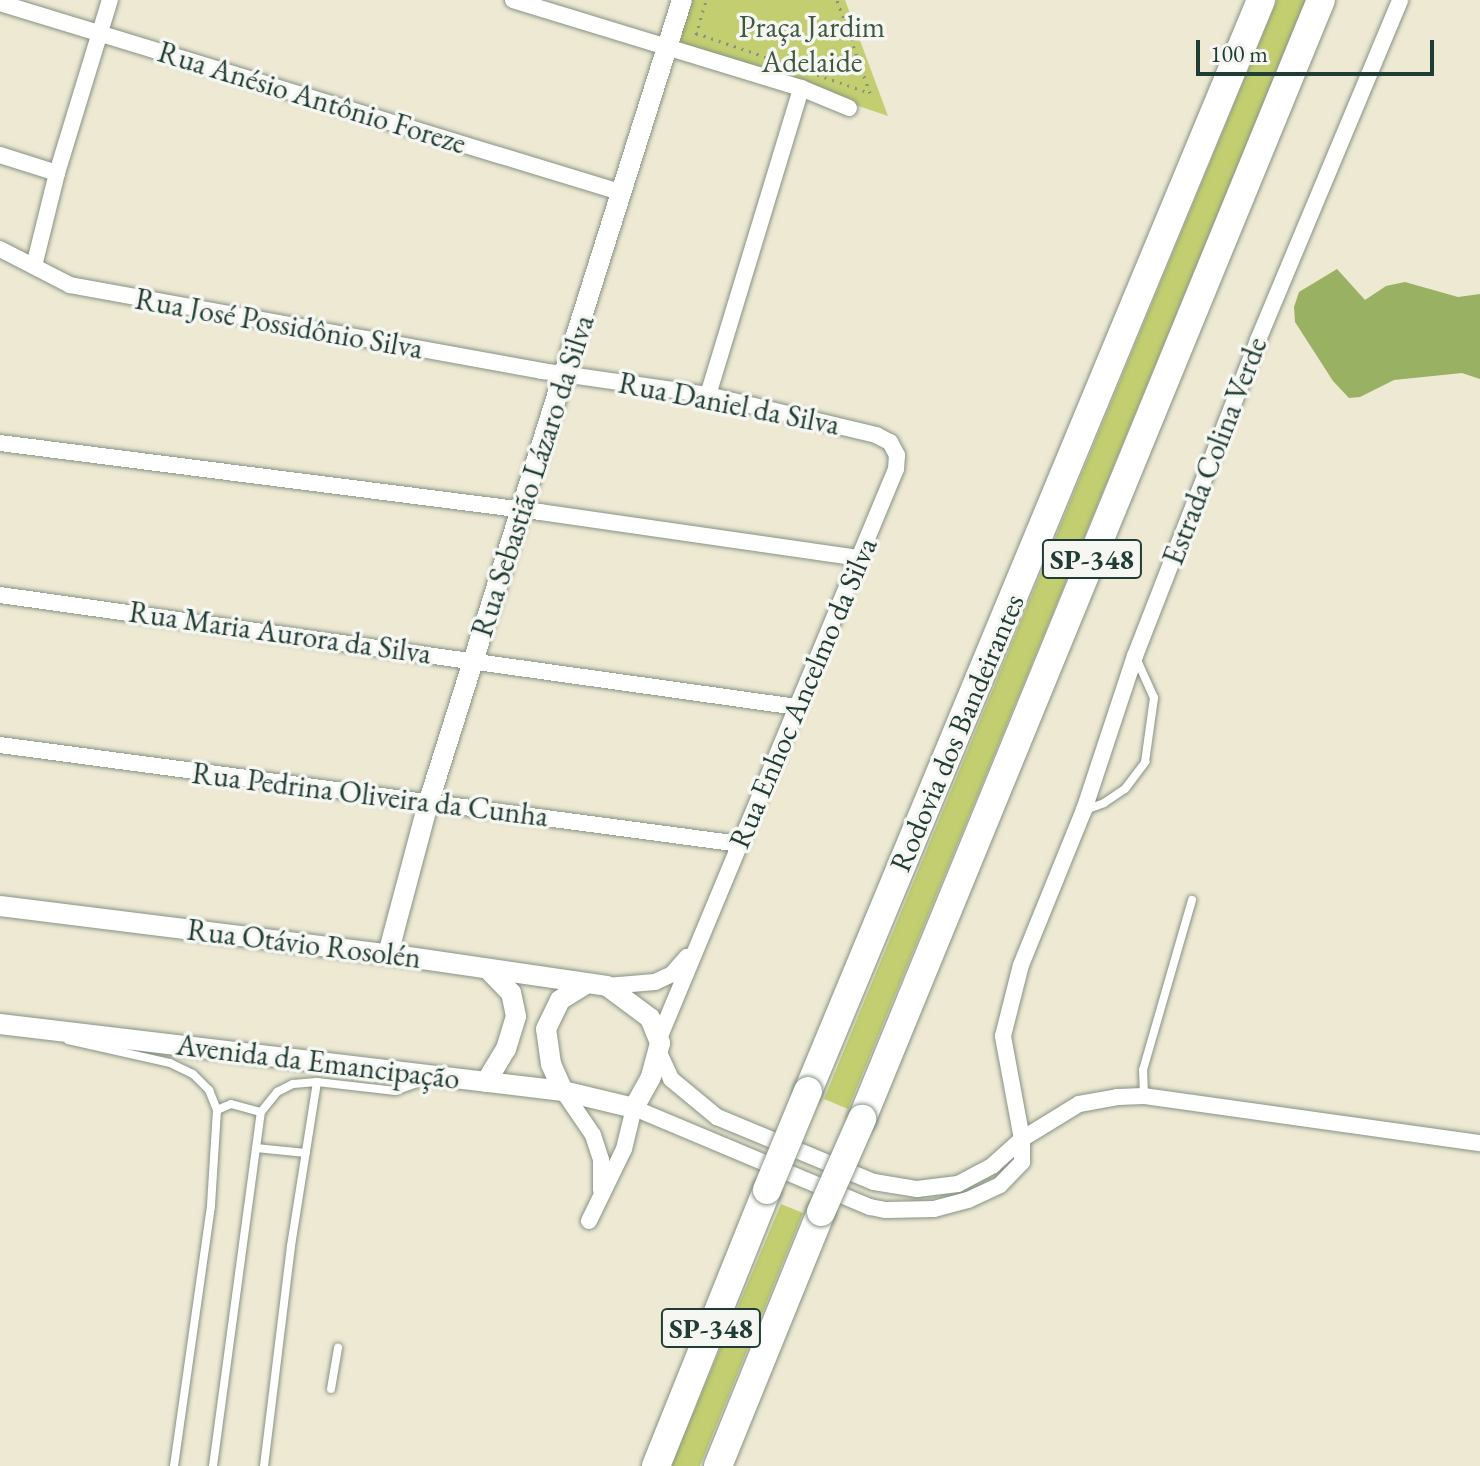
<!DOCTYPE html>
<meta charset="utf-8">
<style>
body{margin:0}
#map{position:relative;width:1480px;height:1466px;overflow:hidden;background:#ede9d3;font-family:"EB Garamond",serif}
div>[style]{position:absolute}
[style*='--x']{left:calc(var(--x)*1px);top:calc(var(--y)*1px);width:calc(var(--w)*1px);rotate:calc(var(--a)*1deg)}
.green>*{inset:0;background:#c2ce70}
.forest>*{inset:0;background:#99b162}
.path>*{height:3px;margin-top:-1.5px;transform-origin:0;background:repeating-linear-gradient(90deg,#869384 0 2px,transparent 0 8px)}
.roads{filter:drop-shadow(0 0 2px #869384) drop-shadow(0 0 2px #869384)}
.service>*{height:8px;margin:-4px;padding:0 4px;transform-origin:4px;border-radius:4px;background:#fff}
.minor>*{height:16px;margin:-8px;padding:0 8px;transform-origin:8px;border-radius:8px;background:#fff}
.tertiary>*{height:20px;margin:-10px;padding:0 10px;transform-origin:10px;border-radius:10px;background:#fff}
.motorway>*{height:28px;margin:-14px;padding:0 14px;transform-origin:14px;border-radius:14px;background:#fff}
.bridges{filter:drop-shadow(0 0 2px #869384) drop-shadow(0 0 2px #869384)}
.motorway-bridge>*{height:28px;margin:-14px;padding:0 14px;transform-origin:14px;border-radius:14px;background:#fff}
span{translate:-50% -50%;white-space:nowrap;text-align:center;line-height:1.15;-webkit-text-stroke:7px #f6f6f2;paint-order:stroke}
.shield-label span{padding:2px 6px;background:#f6f6f2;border:2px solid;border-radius:6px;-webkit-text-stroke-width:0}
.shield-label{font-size:28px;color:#1f3d34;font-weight:700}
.park-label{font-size:30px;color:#405a40}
.street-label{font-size:30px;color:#1f3d34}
.scale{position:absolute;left:1196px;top:40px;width:238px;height:36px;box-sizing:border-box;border:4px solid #1f3d34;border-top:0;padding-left:10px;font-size:24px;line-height:28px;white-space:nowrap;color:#1f3d34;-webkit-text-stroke:6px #f6f6f2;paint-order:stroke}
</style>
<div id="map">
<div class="green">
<i style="clip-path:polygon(690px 0,845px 0,888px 116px,683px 47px,679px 37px)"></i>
<i style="clip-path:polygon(1277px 0,1306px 0,848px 1109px,824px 1099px)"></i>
<i style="clip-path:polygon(781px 1204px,803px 1213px,700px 1466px,671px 1466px)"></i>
</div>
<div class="forest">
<i style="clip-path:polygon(1337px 269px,1365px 300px,1386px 286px,1405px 282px,1458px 297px,1480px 294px,1480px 379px,1462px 373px,1394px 380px,1360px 397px,1349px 398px,1333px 381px,1295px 322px,1294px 307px,1299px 292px)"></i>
</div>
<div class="path">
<i style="--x:696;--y:33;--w:184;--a:19"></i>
<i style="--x:870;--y:93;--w:99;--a:-109.5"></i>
<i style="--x:696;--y:35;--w:36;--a:-74"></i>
</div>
<div class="roads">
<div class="service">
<i style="--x:1085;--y:810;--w:20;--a:-20"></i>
<i style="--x:1104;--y:803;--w:25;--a:-34"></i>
<i style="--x:1125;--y:789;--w:34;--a:-53"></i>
<i style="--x:1145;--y:762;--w:65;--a:-82"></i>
<i style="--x:1154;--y:698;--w:42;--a:-114.1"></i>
<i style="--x:68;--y:1040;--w:105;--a:12.7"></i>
<i style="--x:170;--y:1063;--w:25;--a:26"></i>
<i style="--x:193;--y:1074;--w:23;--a:45"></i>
<i style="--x:209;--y:1090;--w:22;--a:68"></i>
<i style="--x:217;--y:1110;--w:96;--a:93.6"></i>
<i style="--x:211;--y:1206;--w:263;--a:98.1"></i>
<i style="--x:1144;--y:1096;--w:26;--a:-92"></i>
<i style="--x:1143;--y:1070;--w:177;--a:-73.9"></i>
<i style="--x:217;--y:1110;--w:15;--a:-23"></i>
<i style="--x:231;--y:1104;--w:31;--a:15"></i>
<i style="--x:256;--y:1148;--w:50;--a:5.7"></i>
<i style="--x:331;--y:1389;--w:42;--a:-80.3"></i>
<i style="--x:213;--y:1466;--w:357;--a:-82.3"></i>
<i style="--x:261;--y:1112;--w:26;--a:-51"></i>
<i style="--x:277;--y:1092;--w:18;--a:-27"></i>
<i style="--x:293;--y:1084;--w:24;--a:-5"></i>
<i style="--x:317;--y:1082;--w:79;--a:6.6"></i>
<i style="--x:395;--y:1091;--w:30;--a:-20"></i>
<i style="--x:264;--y:1466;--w:222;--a:-83"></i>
<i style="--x:291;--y:1246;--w:166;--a:-81"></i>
</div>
<div class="minor">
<i style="--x:513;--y:0;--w:301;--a:17"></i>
<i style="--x:801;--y:88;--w:52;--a:22.6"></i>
<i style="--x:0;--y:3;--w:651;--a:16.96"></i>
<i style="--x:0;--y:155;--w:60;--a:17.5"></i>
<i style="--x:0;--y:249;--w:79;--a:27.2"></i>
<i style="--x:70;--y:285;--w:480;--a:10.3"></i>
<i style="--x:542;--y:371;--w:168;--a:8.2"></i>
<i style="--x:708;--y:395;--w:173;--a:13.4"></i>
<i style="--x:876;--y:435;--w:16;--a:27"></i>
<i style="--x:890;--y:442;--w:15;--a:62"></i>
<i style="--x:897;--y:455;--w:14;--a:94"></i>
<i style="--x:896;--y:469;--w:614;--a:112.6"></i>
<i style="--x:34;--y:266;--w:96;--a:-76.1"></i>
<i style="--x:57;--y:173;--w:181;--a:-73"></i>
<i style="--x:708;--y:395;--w:321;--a:-73.1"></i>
<i style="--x:0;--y:443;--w:544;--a:7.28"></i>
<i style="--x:540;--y:512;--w:324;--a:8.2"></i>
<i style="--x:0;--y:595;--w:805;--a:8"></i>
<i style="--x:0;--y:745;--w:747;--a:7.62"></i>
<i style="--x:607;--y:986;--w:48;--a:-4.8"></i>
<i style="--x:655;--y:982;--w:19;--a:-25"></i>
<i style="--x:672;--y:974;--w:23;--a:-49"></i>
<i style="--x:660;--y:1055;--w:26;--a:65"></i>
<i style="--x:671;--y:1079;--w:60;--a:39.6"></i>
<i style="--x:717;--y:1117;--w:170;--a:22.5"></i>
<i style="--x:874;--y:1182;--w:44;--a:9.2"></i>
<i style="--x:917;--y:1189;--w:41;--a:-7"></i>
<i style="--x:958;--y:1184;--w:40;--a:-28"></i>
<i style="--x:993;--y:1165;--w:39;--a:-42"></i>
<i style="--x:1022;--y:1139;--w:67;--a:-31.6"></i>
<i style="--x:1079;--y:1104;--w:39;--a:-10"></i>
<i style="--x:1117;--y:1097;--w:27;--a:-2"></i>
<i style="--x:1144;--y:1096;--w:339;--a:8"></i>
<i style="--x:563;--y:1091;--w:53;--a:55.7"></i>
<i style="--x:593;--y:1135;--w:26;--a:72"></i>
<i style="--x:601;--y:1160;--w:30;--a:90"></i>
<i style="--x:589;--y:1221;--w:80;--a:-64.1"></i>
<i style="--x:624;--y:1149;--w:42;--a:-76.3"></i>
<i style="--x:634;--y:1108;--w:256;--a:22.8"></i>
<i style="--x:870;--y:1207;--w:16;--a:11"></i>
<i style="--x:886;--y:1210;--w:48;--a:-1.2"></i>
<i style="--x:934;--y:1209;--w:35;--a:-15"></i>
<i style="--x:968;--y:1200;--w:35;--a:-25"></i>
<i style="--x:1000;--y:1185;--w:32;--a:-46"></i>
<i style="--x:1022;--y:1162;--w:23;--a:-90"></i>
<i style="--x:1022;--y:1139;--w:105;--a:-100.5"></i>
<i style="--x:1003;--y:1036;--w:73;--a:-75.8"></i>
<i style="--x:1021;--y:965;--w:167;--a:-67.9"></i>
<i style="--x:1084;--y:810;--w:162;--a:-71.7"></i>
<i style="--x:1135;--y:656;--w:339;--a:-68.7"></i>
<i style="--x:1258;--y:340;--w:368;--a:-67.3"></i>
</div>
<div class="tertiary">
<i style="--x:0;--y:906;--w:391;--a:7.1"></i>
<i style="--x:388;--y:954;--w:221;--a:8.3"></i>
<i style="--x:607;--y:986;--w:54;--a:36.7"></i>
<i style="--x:650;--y:1018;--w:27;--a:68"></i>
<i style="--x:660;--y:1043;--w:35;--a:105"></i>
<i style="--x:651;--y:1077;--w:35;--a:119"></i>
<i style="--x:634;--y:1108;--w:73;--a:-166.5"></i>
<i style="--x:563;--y:1091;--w:567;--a:-173.21"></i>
<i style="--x:388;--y:954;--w:155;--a:-75.1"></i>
<i style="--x:428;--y:804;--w:843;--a:-72.47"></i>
<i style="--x:486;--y:1082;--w:39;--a:-59"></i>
<i style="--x:506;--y:1049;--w:34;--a:-73"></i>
<i style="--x:516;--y:1016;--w:24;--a:-102"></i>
<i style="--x:511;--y:993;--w:33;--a:-134"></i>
<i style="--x:563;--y:1091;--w:30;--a:-114"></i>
<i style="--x:551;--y:1064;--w:35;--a:-98"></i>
<i style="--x:546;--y:1029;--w:32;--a:-64"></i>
<i style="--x:560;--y:1000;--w:28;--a:-32"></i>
</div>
<div class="motorway">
<i style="--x:808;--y:1091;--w:1181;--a:-67.45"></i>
<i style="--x:862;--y:1119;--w:1209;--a:-67.7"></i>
<i style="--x:656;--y:1466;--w:297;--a:-68.1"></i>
<i style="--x:718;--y:1466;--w:274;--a:-67.9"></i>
</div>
</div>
<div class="bridges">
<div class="motorway-bridge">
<i style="--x:767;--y:1190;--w:107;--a:-67.5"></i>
<i style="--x:821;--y:1212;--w:102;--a:-66.2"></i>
</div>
</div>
<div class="shield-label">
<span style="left:1092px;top:559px">SP-348</span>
<span style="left:711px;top:1328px">SP-348</span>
</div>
<div class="park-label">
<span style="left:812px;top:44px">Praça Jardim<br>Adelaide</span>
</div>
<div class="street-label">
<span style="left:312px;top:98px;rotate:17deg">Rua Anésio Antônio Foreze</span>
<span style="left:279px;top:324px;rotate:10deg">Rua José Possidônio Silva</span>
<span style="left:729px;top:404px;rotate:11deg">Rua Daniel da Silva</span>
<span style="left:1215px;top:451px;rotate:-69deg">Estrada Colina Verde</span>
<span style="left:533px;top:476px;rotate:-72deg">Rua Sebastião Lázaro da Silva</span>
<span style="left:280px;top:633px;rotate:8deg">Rua Maria Aurora da Silva</span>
<span style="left:803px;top:693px;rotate:-67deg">Rua Enhoc Ancelmo da Silva</span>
<span style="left:957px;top:733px;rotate:-67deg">Rodovia dos Bandeirantes</span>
<span style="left:370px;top:795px;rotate:7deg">Rua Pedrina Oliveira da Cunha</span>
<span style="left:304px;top:944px;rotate:7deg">Rua Otávio Rosolén</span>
<span style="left:318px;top:1062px;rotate:7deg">Avenida da Emancipação</span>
</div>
<div class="scale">100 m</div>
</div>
